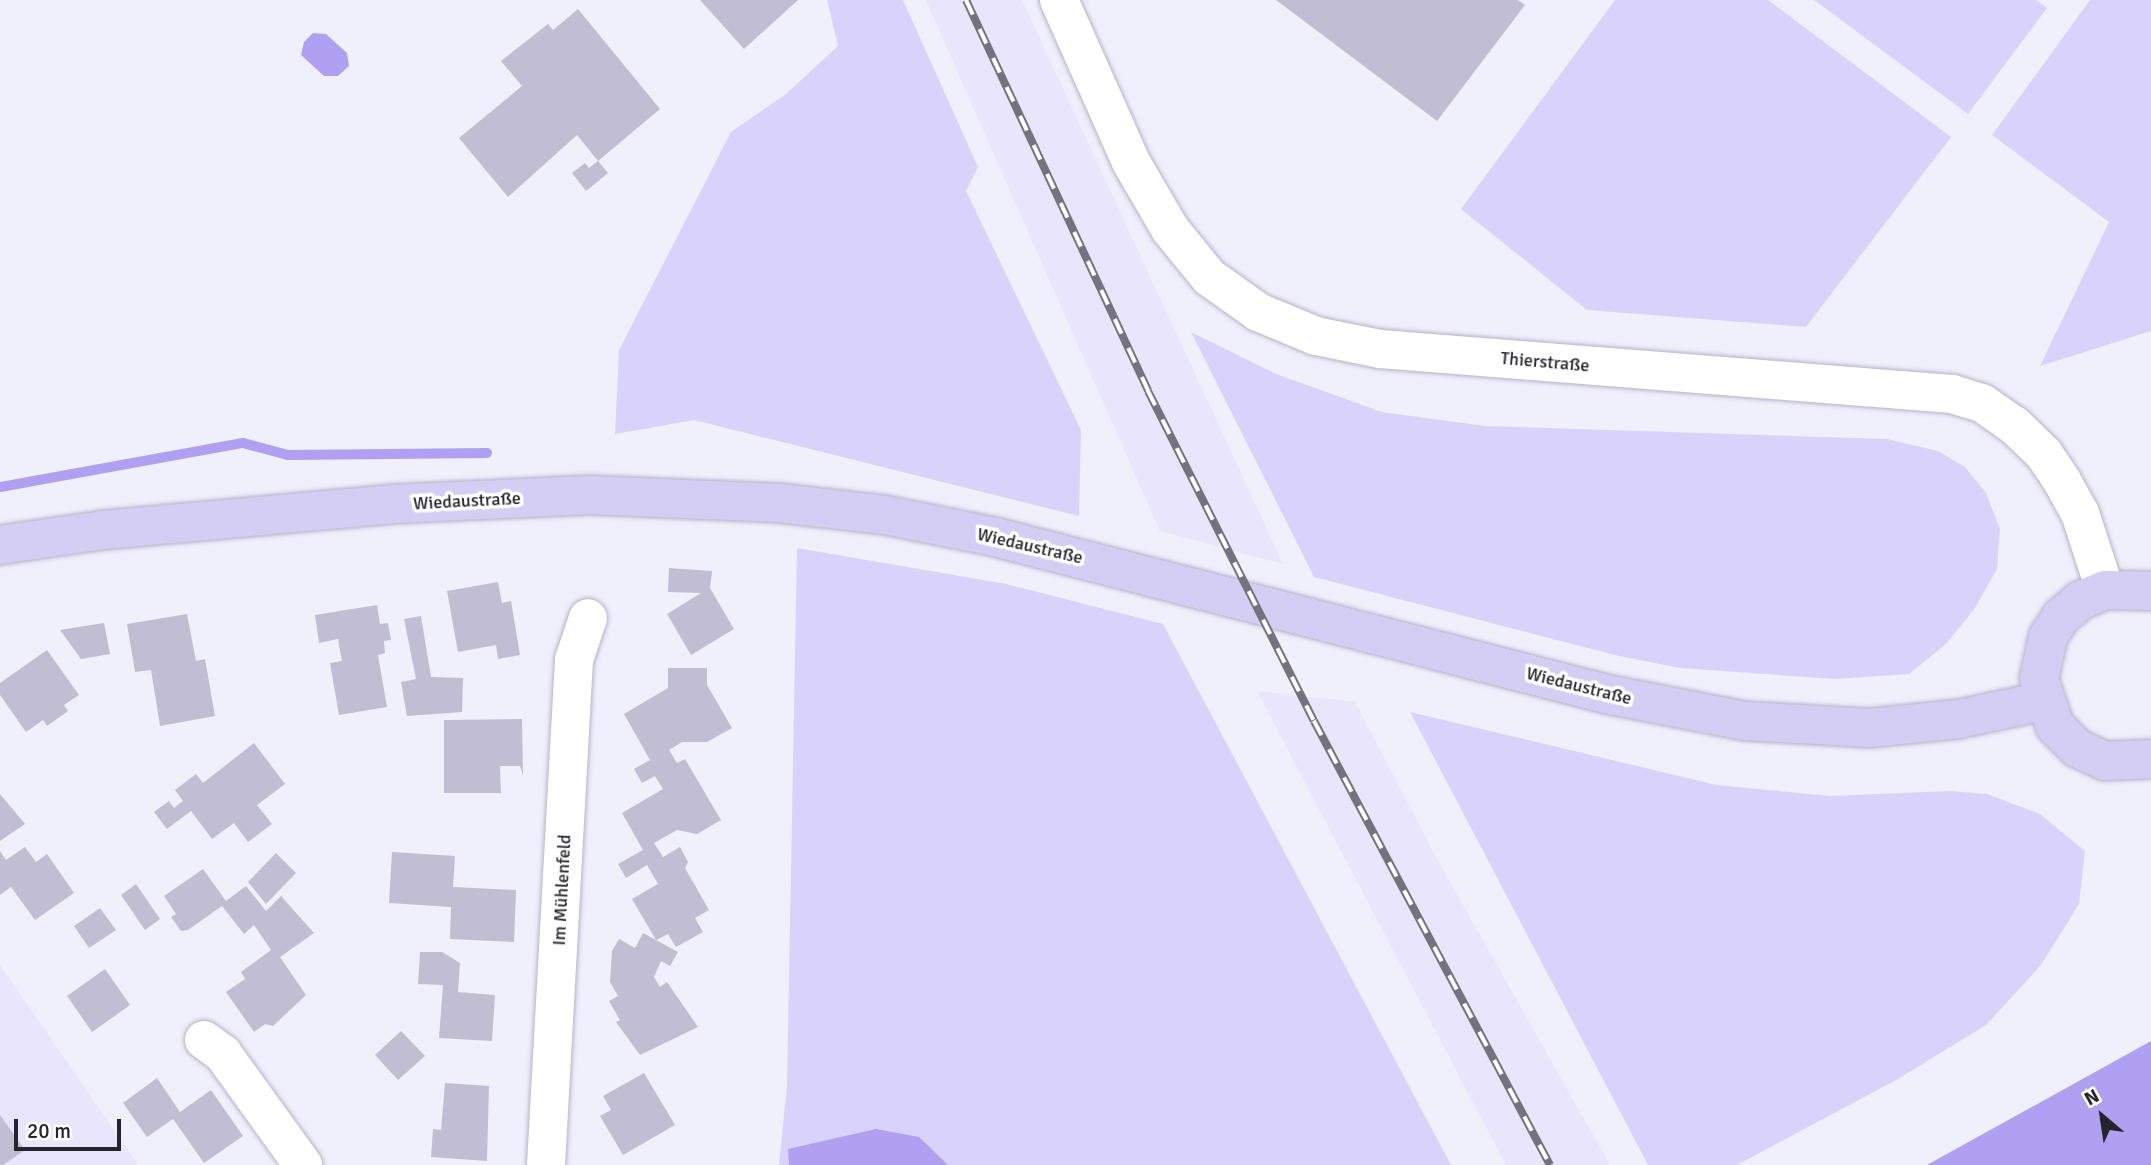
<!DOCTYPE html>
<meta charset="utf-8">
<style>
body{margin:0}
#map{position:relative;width:2151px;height:1165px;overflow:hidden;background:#f0effc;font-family:Signika,sans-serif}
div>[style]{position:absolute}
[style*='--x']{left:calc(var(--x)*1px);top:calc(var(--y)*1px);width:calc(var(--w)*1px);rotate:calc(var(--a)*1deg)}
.built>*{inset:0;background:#e8e5fc}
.green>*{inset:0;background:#d9d3fc}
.water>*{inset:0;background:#afa0f2}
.stream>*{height:10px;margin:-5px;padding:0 5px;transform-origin:5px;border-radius:5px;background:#afa0f2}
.building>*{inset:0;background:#c1bed3}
.roads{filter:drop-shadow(0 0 2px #b6b3c8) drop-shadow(0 0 2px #b6b3c8)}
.minor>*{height:38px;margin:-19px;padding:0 19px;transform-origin:19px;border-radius:19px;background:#fff}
.major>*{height:38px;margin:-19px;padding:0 19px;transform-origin:19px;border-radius:19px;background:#d4cef4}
.rail>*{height:8px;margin-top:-4px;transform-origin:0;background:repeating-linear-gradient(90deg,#fff 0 16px,#74737d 0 32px);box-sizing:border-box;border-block:2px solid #74737d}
span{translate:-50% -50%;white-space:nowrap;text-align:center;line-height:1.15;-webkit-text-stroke:7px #fff;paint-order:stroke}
.street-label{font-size:18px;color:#25242c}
.north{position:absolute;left:2067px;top:1081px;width:70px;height:70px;-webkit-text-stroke:5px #fff;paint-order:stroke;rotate:331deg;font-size:19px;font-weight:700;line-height:28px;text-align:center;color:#25242c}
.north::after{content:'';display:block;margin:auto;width:24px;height:32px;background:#25242c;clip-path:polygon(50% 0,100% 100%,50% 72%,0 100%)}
.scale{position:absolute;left:14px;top:1119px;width:107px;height:32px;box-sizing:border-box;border:4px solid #25242c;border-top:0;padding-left:9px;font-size:21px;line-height:24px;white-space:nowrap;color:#25242c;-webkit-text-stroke:5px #fff;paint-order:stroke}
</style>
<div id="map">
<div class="built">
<i style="clip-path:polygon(926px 0,1022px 0,1283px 564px,1160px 531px)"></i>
<i style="clip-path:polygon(1257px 691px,1355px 702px,1438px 861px,1610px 1165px,1506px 1165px)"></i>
<i style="clip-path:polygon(0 965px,138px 1165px,0 1165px)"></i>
</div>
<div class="green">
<i style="clip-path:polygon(827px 0,903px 0,978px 167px,966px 191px,1081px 430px,1079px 516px,694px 420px,615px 434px,619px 350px,731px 132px,786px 94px,838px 46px)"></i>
<i style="clip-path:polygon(1615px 0,1768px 0,1951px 137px,1806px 327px,1587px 310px,1461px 209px)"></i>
<i style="clip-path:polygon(1814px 0,2036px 0,2047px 8px,1968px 114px)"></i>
<i style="clip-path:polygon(2090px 0,2151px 0,2151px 331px,2040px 366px,2109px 222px,1992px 135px)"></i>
<i style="clip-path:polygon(1191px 332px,1276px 374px,1382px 412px,1485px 426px,1887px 439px,1938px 451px,1965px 467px,1986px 493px,2000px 529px,1997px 569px,1975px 608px,1946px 644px,1909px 674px,1835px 679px,1680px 668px,1619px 656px,1314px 577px)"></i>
<i style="clip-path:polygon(797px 548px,1006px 584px,1163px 624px,1451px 1165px,779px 1165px,787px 1085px)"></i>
<i style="clip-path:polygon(1410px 712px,1717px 785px,1831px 796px,1950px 791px,1987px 794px,2040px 814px,2085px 851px,2079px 904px,2041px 965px,1986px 1025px,1898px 1079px,1737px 1165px,1648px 1165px)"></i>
</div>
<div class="water">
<i style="clip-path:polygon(313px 33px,326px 34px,347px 53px,349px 66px,338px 76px,324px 76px,301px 55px,304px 42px)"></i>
<i style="clip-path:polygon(2151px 1041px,2151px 1165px,1927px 1165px)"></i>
<i style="clip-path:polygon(876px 1129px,919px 1137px,948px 1165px,789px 1165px,788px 1149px)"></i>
</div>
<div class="stream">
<i style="--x:0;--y:487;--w:247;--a:-10.3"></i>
<i style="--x:243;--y:443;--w:47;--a:14.9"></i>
<i style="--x:288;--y:455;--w:199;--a:-0.6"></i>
</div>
<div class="building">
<i style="clip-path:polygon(700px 0,798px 0,744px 49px)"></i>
<i style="clip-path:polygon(1276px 0,1518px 0,1525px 5px,1437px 121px)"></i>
<i style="clip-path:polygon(578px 9px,660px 109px,598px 161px,577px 135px,508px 197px,459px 138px,522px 86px,501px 61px,548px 24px,553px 30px)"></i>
<i style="clip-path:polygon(598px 161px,608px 173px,586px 191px,572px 173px,585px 163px,589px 168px)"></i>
<i style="clip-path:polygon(669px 568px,712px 571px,710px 588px,734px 629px,691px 655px,667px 614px,701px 593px,668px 592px)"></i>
<i style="clip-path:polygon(498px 582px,502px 603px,511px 601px,520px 655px,498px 659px,496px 645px,458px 652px,447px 591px)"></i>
<i style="clip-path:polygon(377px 605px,380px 624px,388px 623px,391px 640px,384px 641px,385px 653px,378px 655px,387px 707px,339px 715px,330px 663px,342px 661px,338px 639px,319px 643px,315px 615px)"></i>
<i style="clip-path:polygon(187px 614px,196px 661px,205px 659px,215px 716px,160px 726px,151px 670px,135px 672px,127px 624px)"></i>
<i style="clip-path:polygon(421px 616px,431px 677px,463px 678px,462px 712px,407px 716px,401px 682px,416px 679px,404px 619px)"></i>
<i style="clip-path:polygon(104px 623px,110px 654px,81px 659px,60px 630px)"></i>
<i style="clip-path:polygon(47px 650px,79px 695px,64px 705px,68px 711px,47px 726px,43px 720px,26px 732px,0 695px,0 683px)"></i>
<i style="clip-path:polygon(668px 668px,707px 668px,707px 685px,732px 728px,707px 742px,682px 742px,669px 750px,677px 763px,685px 759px,721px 820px,697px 834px,677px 830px,654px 843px,663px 857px,680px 847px,688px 862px,685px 868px,709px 910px,695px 918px,703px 932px,676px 947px,668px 934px,656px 940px,678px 952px,670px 966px,661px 961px,654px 977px,660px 987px,667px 982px,698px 1027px,640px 1055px,616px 1022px,620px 1020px,609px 1001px,618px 996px,610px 982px,612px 951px,619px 939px,635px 948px,643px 933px,656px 940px,632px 899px,658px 884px,647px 865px,626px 878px,618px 864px,643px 850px,622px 813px,663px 789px,655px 776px,642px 783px,634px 769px,650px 760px,624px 714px,668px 688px)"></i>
<i style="clip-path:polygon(522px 719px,523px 775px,520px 766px,500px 766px,501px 793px,444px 793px,444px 720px)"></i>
<i style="clip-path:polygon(254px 743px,285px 784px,257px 805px,272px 824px,248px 842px,234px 823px,212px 839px,191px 811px,167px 829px,154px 812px,169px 801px,174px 808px,183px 801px,175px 790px,196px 774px,203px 783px)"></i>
<i style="clip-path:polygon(0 794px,25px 824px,0 841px)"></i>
<i style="clip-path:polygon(25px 847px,36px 862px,47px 854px,74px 893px,35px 920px,11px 887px,0 895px,0 851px,6px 860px)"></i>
<i style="clip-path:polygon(392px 852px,455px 856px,453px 887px,516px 890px,514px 942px,450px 939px,451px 907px,389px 903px)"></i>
<i style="clip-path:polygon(276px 853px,296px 873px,266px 904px,248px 882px)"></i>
<i style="clip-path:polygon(203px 869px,226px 901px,246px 886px,266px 911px,281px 896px,314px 933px,280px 957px,306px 995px,273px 1026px,265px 1024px,254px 1032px,226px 992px,245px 979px,241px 972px,271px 950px,254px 925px,244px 934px,222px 906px,188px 930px,181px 931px,171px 917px,176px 914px,164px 896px)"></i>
<i style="clip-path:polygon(136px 884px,160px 919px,145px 930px,121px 895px)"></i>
<i style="clip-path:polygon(100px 908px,116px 930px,89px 948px,74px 926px)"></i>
<i style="clip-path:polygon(420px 952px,442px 952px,460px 963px,458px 992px,495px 995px,492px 1041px,439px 1038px,443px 985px,418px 984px)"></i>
<i style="clip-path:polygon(105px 969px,130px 1005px,92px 1032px,67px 996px)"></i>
<i style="clip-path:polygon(401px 1031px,425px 1056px,398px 1080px,375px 1055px)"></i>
<i style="clip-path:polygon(644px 1073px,675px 1125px,623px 1155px,600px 1116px,611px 1110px,603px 1096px)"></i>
<i style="clip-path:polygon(157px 1078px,180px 1112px,211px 1090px,243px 1136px,204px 1163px,173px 1119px,147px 1137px,123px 1103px)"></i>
<i style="clip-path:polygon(445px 1083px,489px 1086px,487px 1161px,431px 1157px,433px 1129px,441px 1130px)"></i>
<i style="clip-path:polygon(0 1115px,25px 1150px,3px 1165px,0 1165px)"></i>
</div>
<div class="roads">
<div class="minor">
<i style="--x:1059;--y:0;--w:177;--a:66"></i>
<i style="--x:1131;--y:162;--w:78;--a:59.8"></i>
<i style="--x:1170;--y:229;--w:62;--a:50.9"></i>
<i style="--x:1209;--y:277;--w:60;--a:35.5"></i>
<i style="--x:1258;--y:312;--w:63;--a:22.5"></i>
<i style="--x:1316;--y:336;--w:65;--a:11.5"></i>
<i style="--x:1380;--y:349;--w:574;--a:4.5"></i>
<i style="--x:1952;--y:394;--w:31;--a:17"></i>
<i style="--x:1982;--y:403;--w:39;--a:35"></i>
<i style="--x:2014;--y:425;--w:42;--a:44"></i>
<i style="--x:2044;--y:454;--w:32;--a:56"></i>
<i style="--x:2062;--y:481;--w:37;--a:61"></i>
<i style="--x:2080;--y:513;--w:81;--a:72"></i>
<i style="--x:204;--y:1040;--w:24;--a:36"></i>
<i style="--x:223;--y:1054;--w:137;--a:54.2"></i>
<i style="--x:546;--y:1165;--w:506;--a:-86.83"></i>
<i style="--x:574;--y:660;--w:44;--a:-71.6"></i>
</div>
<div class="major">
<i style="--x:0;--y:545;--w:104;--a:-8.3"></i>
<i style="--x:103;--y:530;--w:290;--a:-5.1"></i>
<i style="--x:392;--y:504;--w:198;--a:-2.6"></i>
<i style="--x:590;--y:495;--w:189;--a:2.4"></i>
<i style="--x:779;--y:503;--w:107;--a:6.5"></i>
<i style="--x:885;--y:515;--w:112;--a:11.3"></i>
<i style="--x:995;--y:537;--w:631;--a:14.41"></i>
<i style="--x:1606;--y:694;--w:142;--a:11"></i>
<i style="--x:1745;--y:721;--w:125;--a:3.2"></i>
<i style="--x:1870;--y:728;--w:89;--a:-5.8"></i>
<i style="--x:1959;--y:719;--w:86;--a:-12.1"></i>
<i style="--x:2151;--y:591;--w:46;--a:-178.8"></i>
<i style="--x:2105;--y:590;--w:26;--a:157"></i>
<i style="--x:2081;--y:600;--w:26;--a:140"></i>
<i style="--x:2061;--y:617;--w:24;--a:123"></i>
<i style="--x:2048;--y:637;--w:43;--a:102.1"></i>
<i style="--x:2039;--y:679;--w:50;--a:71.2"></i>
<i style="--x:2055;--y:726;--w:31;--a:45"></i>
<i style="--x:2077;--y:748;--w:31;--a:25"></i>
<i style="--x:2105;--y:761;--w:46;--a:-2.5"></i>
</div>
</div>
<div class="rail">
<i style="--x:966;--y:0;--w:431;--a:65"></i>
<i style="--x:1148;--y:391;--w:369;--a:63.3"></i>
<i style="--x:1314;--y:721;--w:503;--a:62.01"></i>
</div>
<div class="street-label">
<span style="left:1545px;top:362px;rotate:5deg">Thierstraße</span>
<span style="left:467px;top:501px;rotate:-3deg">Wiedaustraße</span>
<span style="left:1030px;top:546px;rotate:13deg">Wiedaustraße</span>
<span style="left:1579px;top:686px;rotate:14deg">Wiedaustraße</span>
<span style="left:562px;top:890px;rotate:-87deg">Im Mühlenfeld</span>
</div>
<div class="north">N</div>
<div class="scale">20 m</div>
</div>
